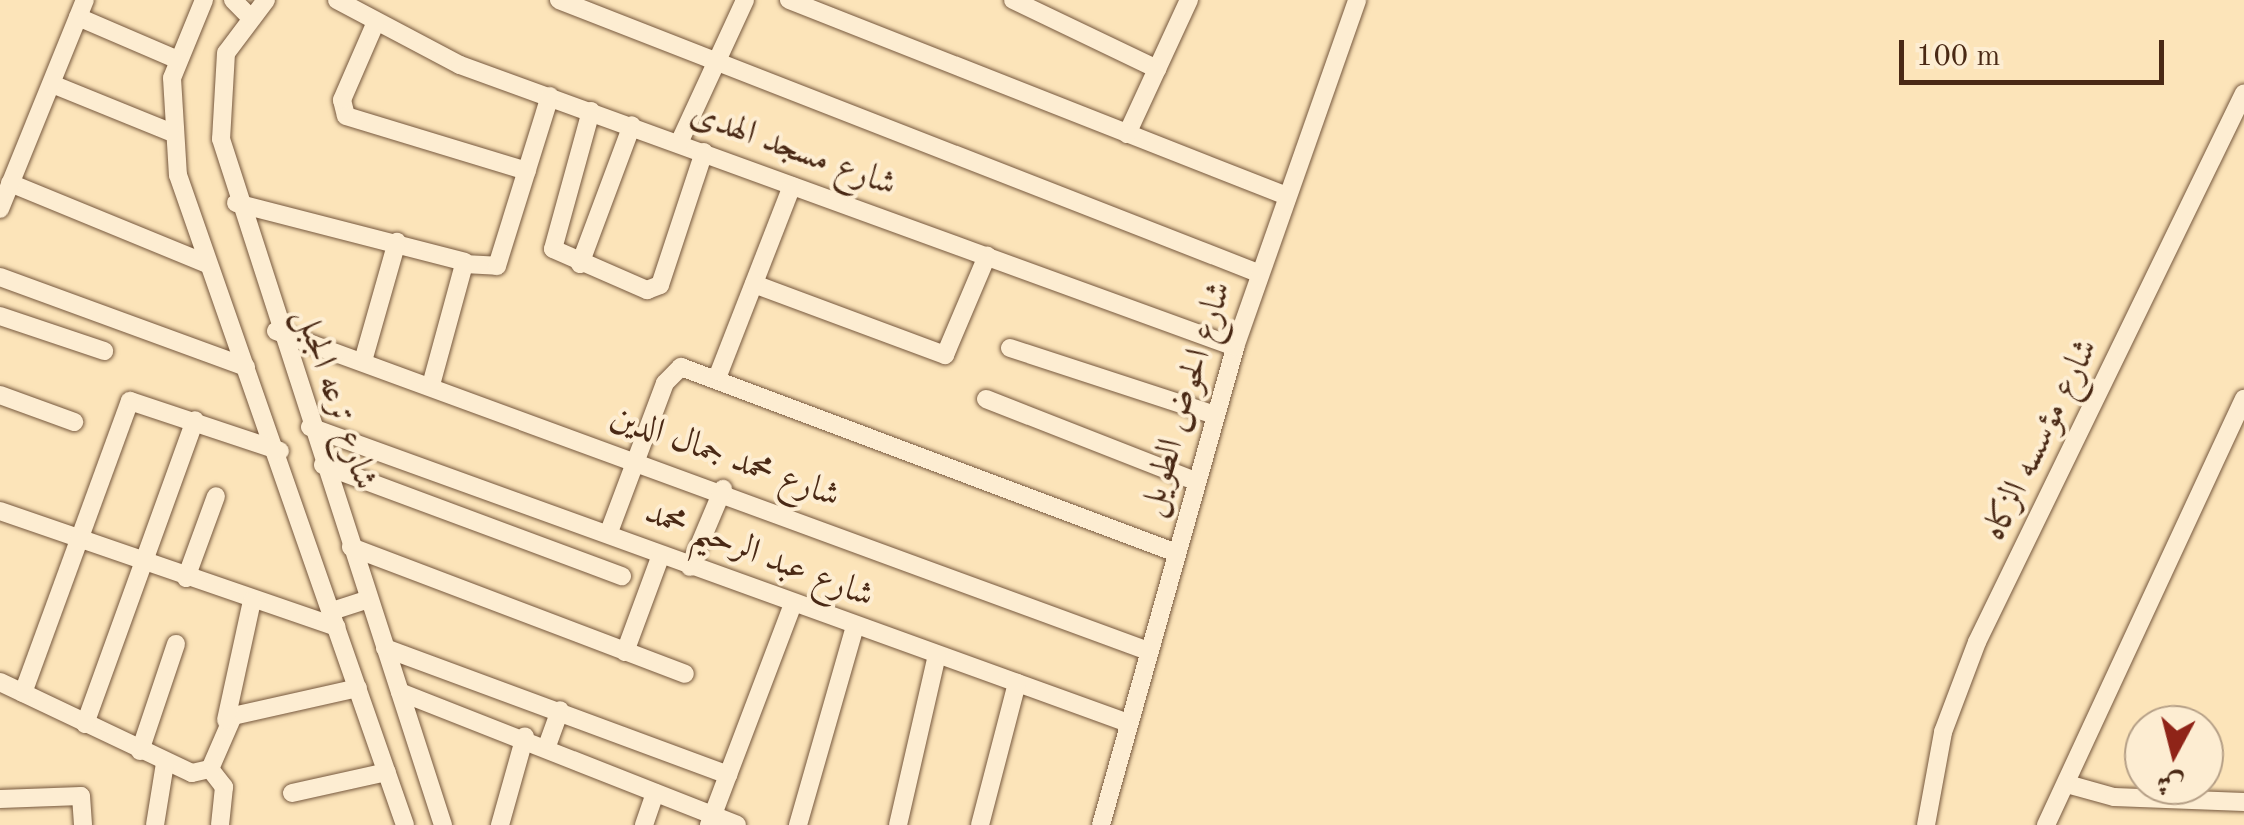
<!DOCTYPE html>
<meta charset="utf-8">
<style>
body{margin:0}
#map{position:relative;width:2244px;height:825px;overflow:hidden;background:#fce4b9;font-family:"Old Standard TT",Amiri,serif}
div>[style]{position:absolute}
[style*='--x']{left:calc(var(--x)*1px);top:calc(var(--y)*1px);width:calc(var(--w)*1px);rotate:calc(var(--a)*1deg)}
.roads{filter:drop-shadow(0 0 2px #76583e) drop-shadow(0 0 2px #76583e)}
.minor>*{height:18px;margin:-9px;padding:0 9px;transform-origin:9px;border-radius:9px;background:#fdedd2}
span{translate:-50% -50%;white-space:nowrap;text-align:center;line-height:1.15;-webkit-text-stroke:8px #fdedd2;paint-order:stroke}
.street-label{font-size:35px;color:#4a2915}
.north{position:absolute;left:2124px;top:705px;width:100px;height:100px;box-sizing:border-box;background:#fdedd2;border:2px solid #b59f86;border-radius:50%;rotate:187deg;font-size:28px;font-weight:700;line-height:40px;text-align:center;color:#4a2915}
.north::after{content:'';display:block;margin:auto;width:35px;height:45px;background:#8f2418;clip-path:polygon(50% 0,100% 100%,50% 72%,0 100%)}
.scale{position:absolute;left:1899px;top:40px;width:265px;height:45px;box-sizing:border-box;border:5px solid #4a2915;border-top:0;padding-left:12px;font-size:30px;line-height:35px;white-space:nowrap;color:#4a2915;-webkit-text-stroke:8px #fdedd2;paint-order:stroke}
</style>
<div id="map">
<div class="roads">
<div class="minor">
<i style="--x:204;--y:0;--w:84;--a:112.3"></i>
<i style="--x:172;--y:78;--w:97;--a:86.5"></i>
<i style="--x:178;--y:175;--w:688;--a:70.75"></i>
<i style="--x:233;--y:0;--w:23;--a:45"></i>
<i style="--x:266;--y:0;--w:66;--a:127"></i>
<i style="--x:226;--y:53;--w:86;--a:93.3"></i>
<i style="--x:221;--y:139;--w:721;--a:72.07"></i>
<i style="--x:337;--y:0;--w:139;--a:27.9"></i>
<i style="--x:460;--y:65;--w:825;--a:19.99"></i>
<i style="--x:559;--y:0;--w:750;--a:21.33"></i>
<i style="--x:789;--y:0;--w:532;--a:21.5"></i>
<i style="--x:1013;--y:0;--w:160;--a:25.6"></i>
<i style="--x:78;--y:17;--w:107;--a:23.2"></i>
<i style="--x:375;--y:24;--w:83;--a:113.5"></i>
<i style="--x:342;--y:100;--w:16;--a:76"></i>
<i style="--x:346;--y:116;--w:189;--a:16.9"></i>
<i style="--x:52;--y:84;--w:127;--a:22.1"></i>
<i style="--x:591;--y:111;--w:143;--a:105.4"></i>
<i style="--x:553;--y:249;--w:103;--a:23.6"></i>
<i style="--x:647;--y:290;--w:14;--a:-21"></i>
<i style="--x:660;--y:285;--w:140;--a:-71.7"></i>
<i style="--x:1127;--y:134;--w:148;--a:-65.2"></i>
<i style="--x:679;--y:143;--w:157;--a:-65.2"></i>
<i style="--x:10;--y:183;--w:211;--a:22.3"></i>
<i style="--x:236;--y:203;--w:236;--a:14.4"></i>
<i style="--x:0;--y:209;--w:226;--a:-67.9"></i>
<i style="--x:580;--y:264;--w:148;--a:-69.5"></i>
<i style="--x:0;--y:277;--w:262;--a:20.1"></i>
<i style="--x:754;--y:284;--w:204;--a:20.4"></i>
<i style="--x:945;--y:355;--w:108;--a:-67"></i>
<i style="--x:0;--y:316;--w:110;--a:18.6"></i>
<i style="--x:276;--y:331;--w:929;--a:20.15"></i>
<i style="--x:1010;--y:348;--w:216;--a:18.1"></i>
<i style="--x:363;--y:361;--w:124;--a:-74.1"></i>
<i style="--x:717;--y:378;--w:206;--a:-68.7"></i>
<i style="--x:431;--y:385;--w:125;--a:-74.7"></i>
<i style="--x:464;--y:264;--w:33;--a:3"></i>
<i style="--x:497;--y:266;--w:178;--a:-72.7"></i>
<i style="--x:0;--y:395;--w:79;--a:20"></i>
<i style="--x:986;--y:399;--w:225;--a:21.4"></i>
<i style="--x:310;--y:427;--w:870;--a:19.89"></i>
<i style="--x:323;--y:465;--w:319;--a:20.4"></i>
<i style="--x:0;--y:511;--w:356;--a:19"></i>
<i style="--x:609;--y:532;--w:159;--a:-69.4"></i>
<i style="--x:665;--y:383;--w:23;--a:-45"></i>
<i style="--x:681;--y:367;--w:527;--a:20.57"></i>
<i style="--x:351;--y:547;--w:357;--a:20.8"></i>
<i style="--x:690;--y:567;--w:85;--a:-67.1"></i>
<i style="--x:186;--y:578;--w:87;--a:-69.9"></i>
<i style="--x:332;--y:611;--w:39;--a:-18"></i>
<i style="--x:385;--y:648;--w:366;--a:20.3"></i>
<i style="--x:625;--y:652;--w:98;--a:-69.7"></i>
<i style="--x:0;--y:682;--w:212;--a:25.4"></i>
<i style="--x:192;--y:773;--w:18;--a:-13"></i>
<i style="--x:210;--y:769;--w:58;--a:-66.5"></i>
<i style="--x:233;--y:716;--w:128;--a:-12.6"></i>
<i style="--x:400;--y:692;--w:362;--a:21.5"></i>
<i style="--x:23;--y:693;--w:311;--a:-69.9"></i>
<i style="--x:130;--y:401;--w:158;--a:18.4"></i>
<i style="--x:226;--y:720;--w:122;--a:-77.7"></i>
<i style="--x:85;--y:724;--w:323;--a:-70.1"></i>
<i style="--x:547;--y:746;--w:38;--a:-70"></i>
<i style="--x:140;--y:751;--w:113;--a:-71.4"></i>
<i style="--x:210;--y:769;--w:23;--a:52"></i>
<i style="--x:224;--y:787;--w:38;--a:96"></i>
<i style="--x:2067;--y:784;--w:49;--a:15.5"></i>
<i style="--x:2114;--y:797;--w:130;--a:2.2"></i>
<i style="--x:292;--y:793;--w:97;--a:-12.5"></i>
<i style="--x:0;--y:799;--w:81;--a:-2.1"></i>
<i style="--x:81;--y:796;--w:29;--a:86"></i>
<i style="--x:155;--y:825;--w:63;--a:-80.8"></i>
<i style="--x:500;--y:825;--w:92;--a:-74.3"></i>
<i style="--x:644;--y:825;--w:34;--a:-71"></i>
<i style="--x:709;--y:825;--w:236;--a:-69.2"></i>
<i style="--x:798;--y:825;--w:207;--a:-74"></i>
<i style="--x:898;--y:825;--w:174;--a:-77.1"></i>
<i style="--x:980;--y:825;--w:147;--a:-75.4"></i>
<i style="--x:1101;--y:825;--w:496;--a:-74.3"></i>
<i style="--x:1235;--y:347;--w:368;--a:-70.6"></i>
<i style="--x:1926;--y:825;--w:95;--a:-79.6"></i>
<i style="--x:1943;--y:732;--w:96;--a:-69.3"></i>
<i style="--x:1977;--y:642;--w:610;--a:-64.06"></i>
<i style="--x:2046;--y:825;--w:470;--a:-65.1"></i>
</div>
</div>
<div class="street-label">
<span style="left:793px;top:150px;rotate:20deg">شارع مسجد الهدى</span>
<span style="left:335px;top:399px;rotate:71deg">شارع ترعه الجبل</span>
<span style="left:1186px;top:399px;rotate:-73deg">شارع الحوض الطويل</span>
<span style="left:2041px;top:440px;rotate:-64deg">شارع مؤسسه الزكاه</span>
<span style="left:725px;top:457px;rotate:20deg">شارع محمد جمال الدين</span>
<span style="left:759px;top:555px;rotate:21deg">شارع عبد الرحيم محمد</span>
</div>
<div class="north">ش</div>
<div class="scale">100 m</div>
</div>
